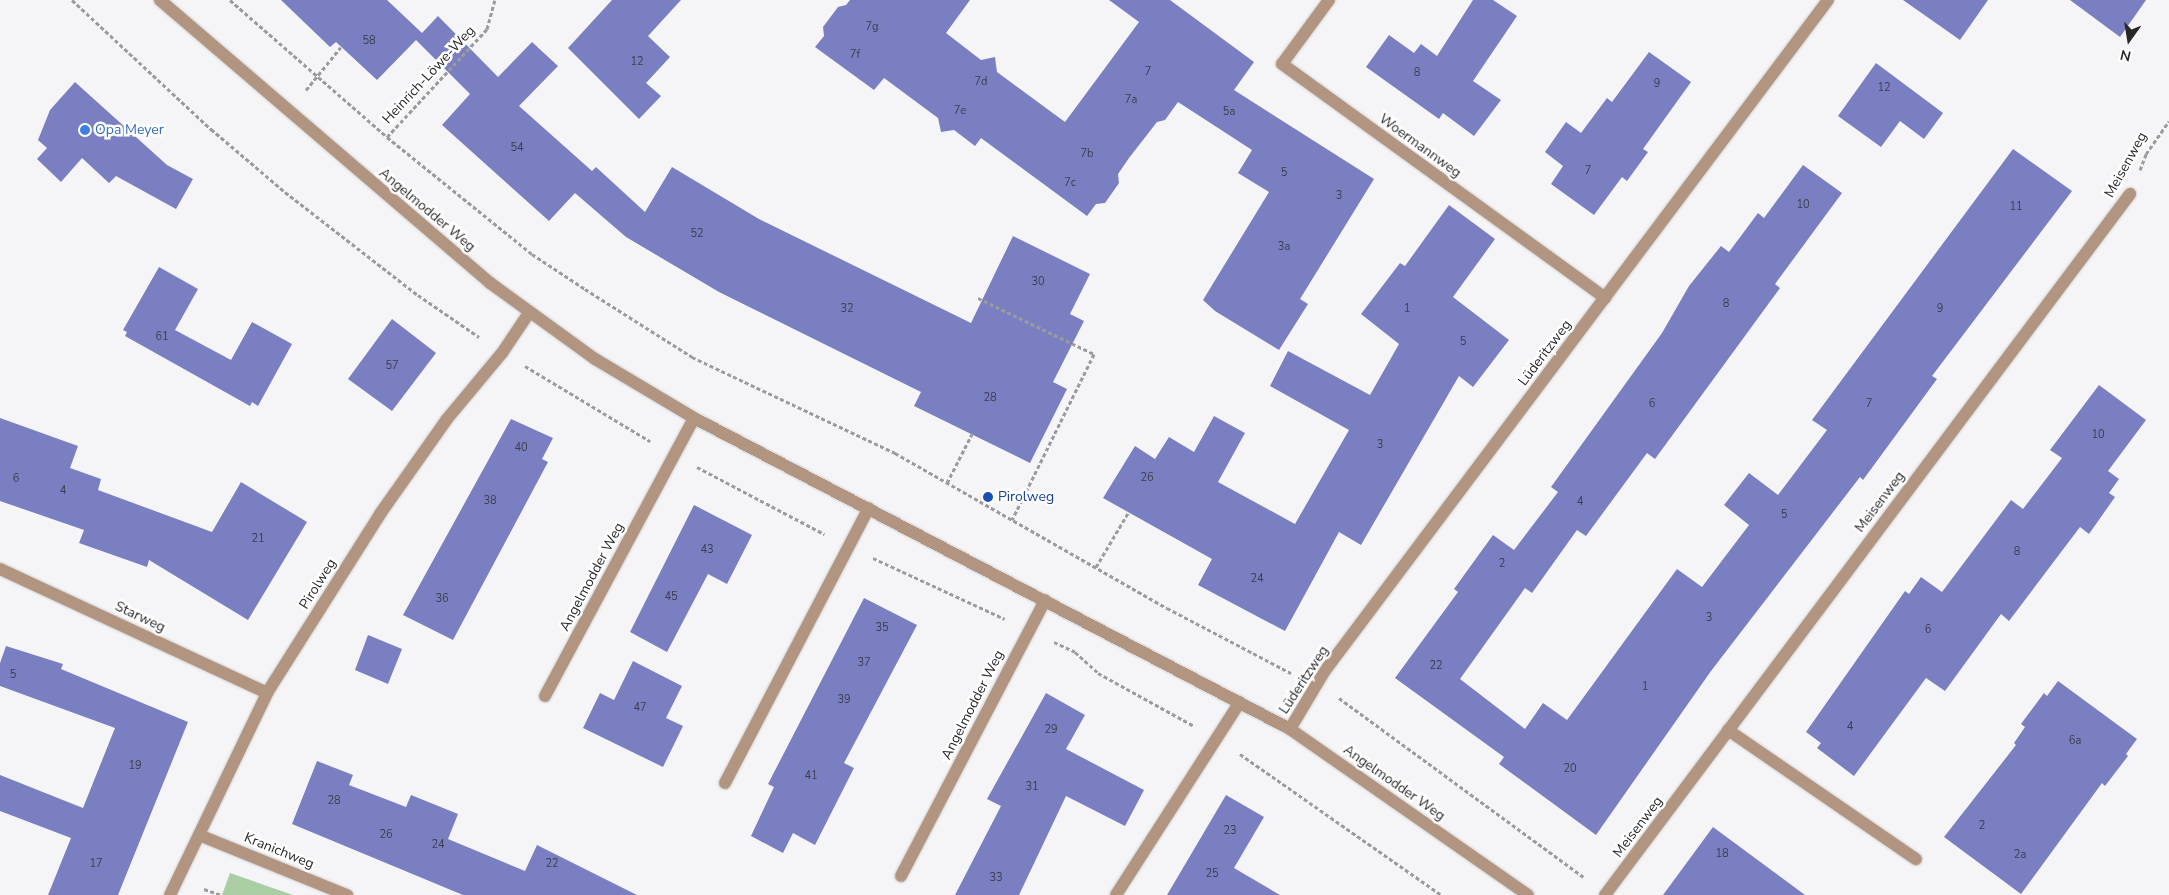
<!DOCTYPE html>
<meta charset="utf-8">
<style>
body{margin:0}
#map{position:relative;width:2169px;height:895px;overflow:hidden;background:#f5f5f7;font-family:"Nunito Sans",sans-serif}
div>[style]{position:absolute}
[style*='--x']{left:calc(var(--x)*1px);top:calc(var(--y)*1px);width:calc(var(--w)*1px);rotate:calc(var(--a)*1deg)}
.green>*{inset:0;background:#aacda3}
.building>*{inset:0;background:#7a7fc1}
.path>*{height:3px;margin-top:-1.5px;transform-origin:0;background:repeating-linear-gradient(90deg,#9b9b9d 0 4px,transparent 0 6.5px)}
.roads{filter:drop-shadow(0 0 1px #d0d0d2) drop-shadow(0 0 1px #d0d0d2)}
.service>*{height:12px;margin:-6px;padding:0 6px;transform-origin:6px;border-radius:6px;background:#b19580}
.minor>*{height:12px;margin:-6px;padding:0 6px;transform-origin:6px;border-radius:6px;background:#b19580}
.tertiary>*{height:12px;margin:-6px;padding:0 6px;transform-origin:6px;border-radius:6px;background:#b19580}
.dots>*{width:14px;height:14px;translate:-50% -50%;box-sizing:border-box;border:2px solid #fff;border-radius:50%}
span{translate:-50% -50%;white-space:nowrap;text-align:center;line-height:1.15;-webkit-text-stroke:5px #fff;paint-order:stroke}
.number-label{font-size:11px;color:#3c3e4f}
.number-label span{-webkit-text-stroke-width:0}
.street-label{font-size:14px;color:#282829}
.shop-label{font-size:14px;color:#366cbe}
.left{translate:0 -50%;text-align:left}
.transit-label{font-size:14px;color:#164399}
.north{position:absolute;left:2104px;top:15px;width:50px;height:50px;-webkit-text-stroke:4px #fff;paint-order:stroke;rotate:193deg;font-size:14px;font-weight:700;line-height:20px;text-align:center;color:#282829}
.north::after{content:'';display:block;margin:auto;width:18px;height:22px;background:#282829;clip-path:polygon(50% 0,100% 100%,50% 72%,0 100%)}
</style>
<div id="map">
<div class="green">
<i style="clip-path:polygon(230px 873px,293px 895px,222px 895px)"></i>
</div>
<div class="building">
<i style="clip-path:polygon(281px 0,387px 0,422px 33px,438px 16px,498px 77px,532px 42px,558px 66px,519px 106px,592px 171px,596px 167px,645px 212px,672px 167px,759px 219px,971px 323px,1013px 236px,1090px 274px,1070px 314px,1084px 321px,1053px 382px,1067px 389px,1030px 463px,914px 406px,921px 392px,719px 292px,626px 237px,575px 193px,549px 221px,442px 125px,470px 94px,416px 40px,377px 80px,336px 42px,330px 47px)"></i>
<i style="clip-path:polygon(612px 0,681px 0,648px 36px,670px 57px,646px 83px,661px 96px,639px 119px,568px 48px)"></i>
<i style="clip-path:polygon(850px 0,970px 0,946px 33px,981px 60px,995px 57px,997px 72px,1065px 122px,1139px 22px,1109px 0,1170px 0,1254px 62px,1234px 90px,1374px 179px,1300px 299px,1308px 304px,1279px 350px,1215px 311px,1203px 300px,1269px 192px,1238px 173px,1252px 150px,1178px 102px,1165px 120px,1157px 122px,1129px 158px,1118px 174px,1119px 183px,1105px 203px,1096px 204px,1087px 216px,981px 138px,975px 146px,954px 130px,941px 132px,938px 118px,884px 78px,874px 90px,815px 47px,824px 36px,823px 27px,838px 7px,846px 5px)"></i>
<i style="clip-path:polygon(1473px 0,1493px 0,1517px 16px,1473px 81px,1501px 100px,1474px 136px,1443px 113px,1439px 119px,1366px 67px,1389px 35px,1414px 53px,1421px 44px,1437px 56px)"></i>
<i style="clip-path:polygon(1903px 0,1988px 0,1960px 40px)"></i>
<i style="clip-path:polygon(2070px 0,2146px 0,2120px 37px)"></i>
<i style="clip-path:polygon(1649px 52px,1691px 82px,1643px 149px,1648px 152px,1627px 181px,1622px 177px,1594px 215px,1551px 184px,1563px 166px,1545px 152px,1566px 122px,1581px 133px,1607px 98px,1612px 102px)"></i>
<i style="clip-path:polygon(1876px 63px,1943px 113px,1924px 139px,1900px 121px,1881px 147px,1838px 116px)"></i>
<i style="clip-path:polygon(75px 82px,167px 165px,193px 179px,176px 209px,116px 176px,109px 183px,82px 158px,61px 182px,37px 159px,47px 148px,38px 140px,50px 110px)"></i>
<i style="clip-path:polygon(2013px 149px,2072px 191px,1932px 376px,1937px 379px,1874px 465px,1863px 480px,1860px 477px,1711px 671px,1596px 835px,1499px 764px,1504px 757px,1395px 678px,1458px 592px,1454px 589px,1493px 535px,1514px 550px,1558px 492px,1551px 487px,1662px 333px,1689px 286px,1721px 246px,1729px 252px,1758px 213px,1764px 218px,1803px 165px,1842px 193px,1775px 284px,1780px 288px,1655px 459px,1647px 453px,1586px 536px,1577px 530px,1532px 593px,1525px 588px,1460px 679px,1525px 729px,1543px 703px,1567px 720px,1677px 569px,1702px 587px,1749px 525px,1724px 505px,1749px 473px,1778px 495px,1827px 430px,1812px 420px)"></i>
<i style="clip-path:polygon(1449px 205px,1495px 239px,1453px 297px,1509px 340px,1473px 387px,1459px 376px,1361px 545px,1339px 532px,1285px 631px,1198px 585px,1212px 559px,1103px 498px,1135px 446px,1155px 459px,1169px 437px,1194px 452px,1214px 416px,1245px 433px,1218px 482px,1295px 524px,1349px 430px,1270px 386px,1288px 351px,1370px 395px,1399px 344px,1361px 314px,1400px 263px,1405px 266px)"></i>
<i style="clip-path:polygon(159px 267px,198px 289px,175px 330px,231px 360px,252px 322px,292px 344px,258px 406px,252px 402px,250px 406px,125px 336px,127px 332px,123px 330px)"></i>
<i style="clip-path:polygon(392px 319px,436px 353px,392px 411px,348px 379px)"></i>
<i style="clip-path:polygon(2099px 385px,2146px 420px,2108px 471px,2119px 479px,2109px 493px,2115px 497px,2089px 534px,2080px 527px,2009px 621px,2001px 614px,1945px 691px,1926px 678px,1854px 776px,1817px 748px,1821px 743px,1806px 732px,1905px 591px,1909px 594px,1921px 577px,1942px 592px,2011px 500px,2023px 509px,2062px 458px,2050px 450px)"></i>
<i style="clip-path:polygon(0 418px,78px 446px,70px 468px,101px 479px,98px 490px,212px 532px,241px 482px,307px 522px,248px 620px,149px 560px,147px 567px,79px 543px,84px 530px,0 501px)"></i>
<i style="clip-path:polygon(511px 419px,553px 438px,542px 459px,548px 462px,453px 640px,403px 615px)"></i>
<i style="clip-path:polygon(694px 505px,752px 535px,727px 584px,708px 574px,667px 652px,630px 632px)"></i>
<i style="clip-path:polygon(864px 598px,917px 625px,844px 763px,854px 768px,815px 845px,793px 833px,783px 853px,751px 836px,774px 787px,768px 784px)"></i>
<i style="clip-path:polygon(368px 635px,402px 649px,388px 684px,355px 670px)"></i>
<i style="clip-path:polygon(6px 646px,63px 664px,61px 669px,188px 722px,118px 895px,48px 895px,71px 838px,0 811px,0 775px,83px 808px,115px 728px,0 686px,0 663px)"></i>
<i style="clip-path:polygon(633px 661px,682px 686px,666px 718px,683px 726px,663px 767px,583px 728px,600px 693px,614px 700px)"></i>
<i style="clip-path:polygon(2058px 681px,2137px 739px,2126px 754px,2128px 756px,2105px 786px,2102px 783px,2021px 894px,1944px 837px,2016px 745px,2014px 743px,2025px 727px,2021px 724px,2044px 693px,2047px 696px)"></i>
<i style="clip-path:polygon(1046px 693px,1085px 715px,1066px 749px,1144px 790px,1125px 826px,1066px 796px,1019px 895px,955px 895px,1001px 806px,987px 799px)"></i>
<i style="clip-path:polygon(317px 761px,353px 775px,349px 785px,406px 807px,411px 795px,458px 814px,448px 839px,525px 871px,537px 845px,637px 895px,463px 895px,292px 824px)"></i>
<i style="clip-path:polygon(1226px 795px,1264px 817px,1234px 868px,1280px 895px,1167px 895px)"></i>
<i style="clip-path:polygon(1713px 827px,1805px 895px,1663px 895px)"></i>
</div>
<div class="path">
<i style="--x:72;--y:0;--w:190;--a:42.9"></i>
<i style="--x:211;--y:129;--w:97;--a:40.4"></i>
<i style="--x:285;--y:192;--w:168;--a:37.8"></i>
<i style="--x:418;--y:295;--w:74;--a:34.5"></i>
<i style="--x:230;--y:0;--w:208;--a:41.1"></i>
<i style="--x:387;--y:137;--w:186;--a:38.9"></i>
<i style="--x:532;--y:254;--w:64;--a:33.4"></i>
<i style="--x:585;--y:289;--w:127;--a:32.4"></i>
<i style="--x:692;--y:357;--w:225;--a:25.3"></i>
<i style="--x:895;--y:453;--w:313;--a:29.7"></i>
<i style="--x:1167;--y:608;--w:140;--a:27.7"></i>
<i style="--x:306;--y:90;--w:55;--a:-50.9"></i>
<i style="--x:387;--y:137;--w:147;--a:-47.2"></i>
<i style="--x:487;--y:29;--w:30;--a:-75"></i>
<i style="--x:2140;--y:170;--w:17;--a:-69"></i>
<i style="--x:2146;--y:154;--w:40;--a:-55.1"></i>
<i style="--x:978;--y:298;--w:129;--a:25.8"></i>
<i style="--x:1094;--y:354;--w:185;--a:116.3"></i>
<i style="--x:525;--y:366;--w:146;--a:31"></i>
<i style="--x:697;--y:467;--w:144;--a:27.8"></i>
<i style="--x:947;--y:483;--w:55;--a:-63"></i>
<i style="--x:873;--y:558;--w:145;--a:24.8"></i>
<i style="--x:1096;--y:567;--w:63;--a:-59.3"></i>
<i style="--x:1054;--y:642;--w:23;--a:25"></i>
<i style="--x:1075;--y:652;--w:31;--a:42"></i>
<i style="--x:1098;--y:673;--w:110;--a:28.9"></i>
<i style="--x:1339;--y:698;--w:303;--a:36.2"></i>
<i style="--x:1240;--y:754;--w:246;--a:35"></i>
<i style="--x:204;--y:889;--w:18;--a:19"></i>
</div>
<div class="roads">
<div class="service">
<i style="--x:545;--y:696;--w:315;--a:-61.8"></i>
<i style="--x:1728;--y:730;--w:228;--a:34.5"></i>
<i style="--x:725;--y:783;--w:310;--a:-62.4"></i>
<i style="--x:901;--y:876;--w:311;--a:-62.4"></i>
<i style="--x:1116;--y:895;--w:229;--a:-57.3"></i>
</div>
<div class="minor">
<i style="--x:1329;--y:0;--w:79;--a:126.3"></i>
<i style="--x:1282;--y:64;--w:399;--a:35.9"></i>
<i style="--x:0;--y:569;--w:294;--a:24.9"></i>
<i style="--x:1290;--y:729;--w:66;--a:-59.2"></i>
<i style="--x:1324;--y:672;--w:840;--a:-53.13"></i>
<i style="--x:199;--y:835;--w:160;--a:22.1"></i>
<i style="--x:170;--y:895;--w:224;--a:-64.3"></i>
<i style="--x:267;--y:693;--w:212;--a:-57.7"></i>
<i style="--x:380;--y:514;--w:116;--a:-54.8"></i>
<i style="--x:447;--y:419;--w:86;--a:-50.2"></i>
<i style="--x:502;--y:353;--w:48;--a:-56"></i>
<i style="--x:1605;--y:895;--w:876;--a:-53.17"></i>
</div>
<div class="tertiary">
<i style="--x:160;--y:0;--w:435;--a:40.6"></i>
<i style="--x:490;--y:283;--w:130;--a:35.9"></i>
<i style="--x:595;--y:359;--w:115;--a:30.8"></i>
<i style="--x:694;--y:418;--w:672;--a:27.56"></i>
<i style="--x:1290;--y:729;--w:290;--a:34.9"></i>
</div>
</div>
<div class="dots">
<i style="left:85px;top:130px;background:#3f7fe0"></i>
<i style="left:988px;top:497px;background:#1a4fb4"></i>
</div>
<div class="number-label">
<span style="left:872px;top:27px">7g</span>
<span style="left:369px;top:41px">58</span>
<span style="left:855px;top:55px">7f</span>
<span style="left:637px;top:62px">12</span>
<span style="left:1148px;top:72px">7</span>
<span style="left:1417px;top:73px">8</span>
<span style="left:981px;top:82px">7d</span>
<span style="left:1657px;top:84px">9</span>
<span style="left:1884px;top:88px">12</span>
<span style="left:1131px;top:100px">7a</span>
<span style="left:960px;top:111px">7e</span>
<span style="left:1229px;top:112px">5a</span>
<span style="left:517px;top:148px">54</span>
<span style="left:1087px;top:154px">7b</span>
<span style="left:1588px;top:171px">7</span>
<span style="left:1284px;top:173px">5</span>
<span style="left:1070px;top:183px">7c</span>
<span style="left:1339px;top:196px">3</span>
<span style="left:1803px;top:205px">10</span>
<span style="left:2016px;top:207px">11</span>
<span style="left:697px;top:234px">52</span>
<span style="left:1284px;top:247px">3a</span>
<span style="left:1038px;top:282px">30</span>
<span style="left:1726px;top:304px">8</span>
<span style="left:847px;top:309px">32</span>
<span style="left:1407px;top:309px">1</span>
<span style="left:1940px;top:309px">9</span>
<span style="left:162px;top:337px">61</span>
<span style="left:1463px;top:342px">5</span>
<span style="left:392px;top:366px">57</span>
<span style="left:990px;top:398px">28</span>
<span style="left:1652px;top:404px">6</span>
<span style="left:1869px;top:404px">7</span>
<span style="left:2098px;top:435px">10</span>
<span style="left:1380px;top:445px">3</span>
<span style="left:521px;top:448px">40</span>
<span style="left:1147px;top:478px">26</span>
<span style="left:16px;top:479px">6</span>
<span style="left:63px;top:491px">4</span>
<span style="left:490px;top:501px">38</span>
<span style="left:1580px;top:502px">4</span>
<span style="left:1784px;top:515px">5</span>
<span style="left:258px;top:539px">21</span>
<span style="left:707px;top:550px">43</span>
<span style="left:2017px;top:552px">8</span>
<span style="left:1502px;top:564px">2</span>
<span style="left:1257px;top:579px">24</span>
<span style="left:671px;top:597px">45</span>
<span style="left:442px;top:599px">36</span>
<span style="left:1709px;top:618px">3</span>
<span style="left:882px;top:628px">35</span>
<span style="left:1928px;top:630px">6</span>
<span style="left:864px;top:663px">37</span>
<span style="left:1436px;top:666px">22</span>
<span style="left:13px;top:675px">5</span>
<span style="left:1645px;top:687px">1</span>
<span style="left:844px;top:700px">39</span>
<span style="left:640px;top:708px">47</span>
<span style="left:1850px;top:727px">4</span>
<span style="left:1051px;top:730px">29</span>
<span style="left:2075px;top:741px">6a</span>
<span style="left:135px;top:766px">19</span>
<span style="left:1570px;top:769px">20</span>
<span style="left:811px;top:776px">41</span>
<span style="left:1032px;top:787px">31</span>
<span style="left:334px;top:801px">28</span>
<span style="left:1982px;top:826px">2</span>
<span style="left:1230px;top:831px">23</span>
<span style="left:386px;top:835px">26</span>
<span style="left:438px;top:845px">24</span>
<span style="left:1722px;top:854px">18</span>
<span style="left:2020px;top:855px">2a</span>
<span style="left:96px;top:864px">17</span>
<span style="left:552px;top:864px">22</span>
<span style="left:1212px;top:874px">25</span>
<span style="left:996px;top:878px">33</span>
</div>
<div class="street-label">
<span style="left:429px;top:75px;rotate:-47deg">Heinrich-Löwe-Weg</span>
<span style="left:1420px;top:146px;rotate:36deg">Woermannweg</span>
<span style="left:2126px;top:165px;rotate:-61deg">Meisenweg</span>
<span style="left:427px;top:210px;rotate:40deg">Angelmodder Weg</span>
<span style="left:1545px;top:353px;rotate:-53deg">Lüderitzweg</span>
<span style="left:1880px;top:502px;rotate:-53deg">Meisenweg</span>
<span style="left:592px;top:577px;rotate:-62deg">Angelmodder Weg</span>
<span style="left:318px;top:584px;rotate:-58deg">Pirolweg</span>
<span style="left:140px;top:617px;rotate:25deg">Starweg</span>
<span style="left:1304px;top:680px;rotate:-57deg">Lüderitzweg</span>
<span style="left:973px;top:705px;rotate:-63deg">Angelmodder Weg</span>
<span style="left:1394px;top:783px;rotate:35deg">Angelmodder Weg</span>
<span style="left:1638px;top:827px;rotate:-53deg">Meisenweg</span>
<span style="left:279px;top:851px;rotate:22deg">Kranichweg</span>
</div>
<div class="shop-label">
<span class="left" style="left:95px;top:130px">Opa Meyer</span>
</div>
<div class="transit-label">
<span class="left" style="left:998px;top:497px">Pirolweg</span>
</div>
<div class="north">N</div>
</div>
